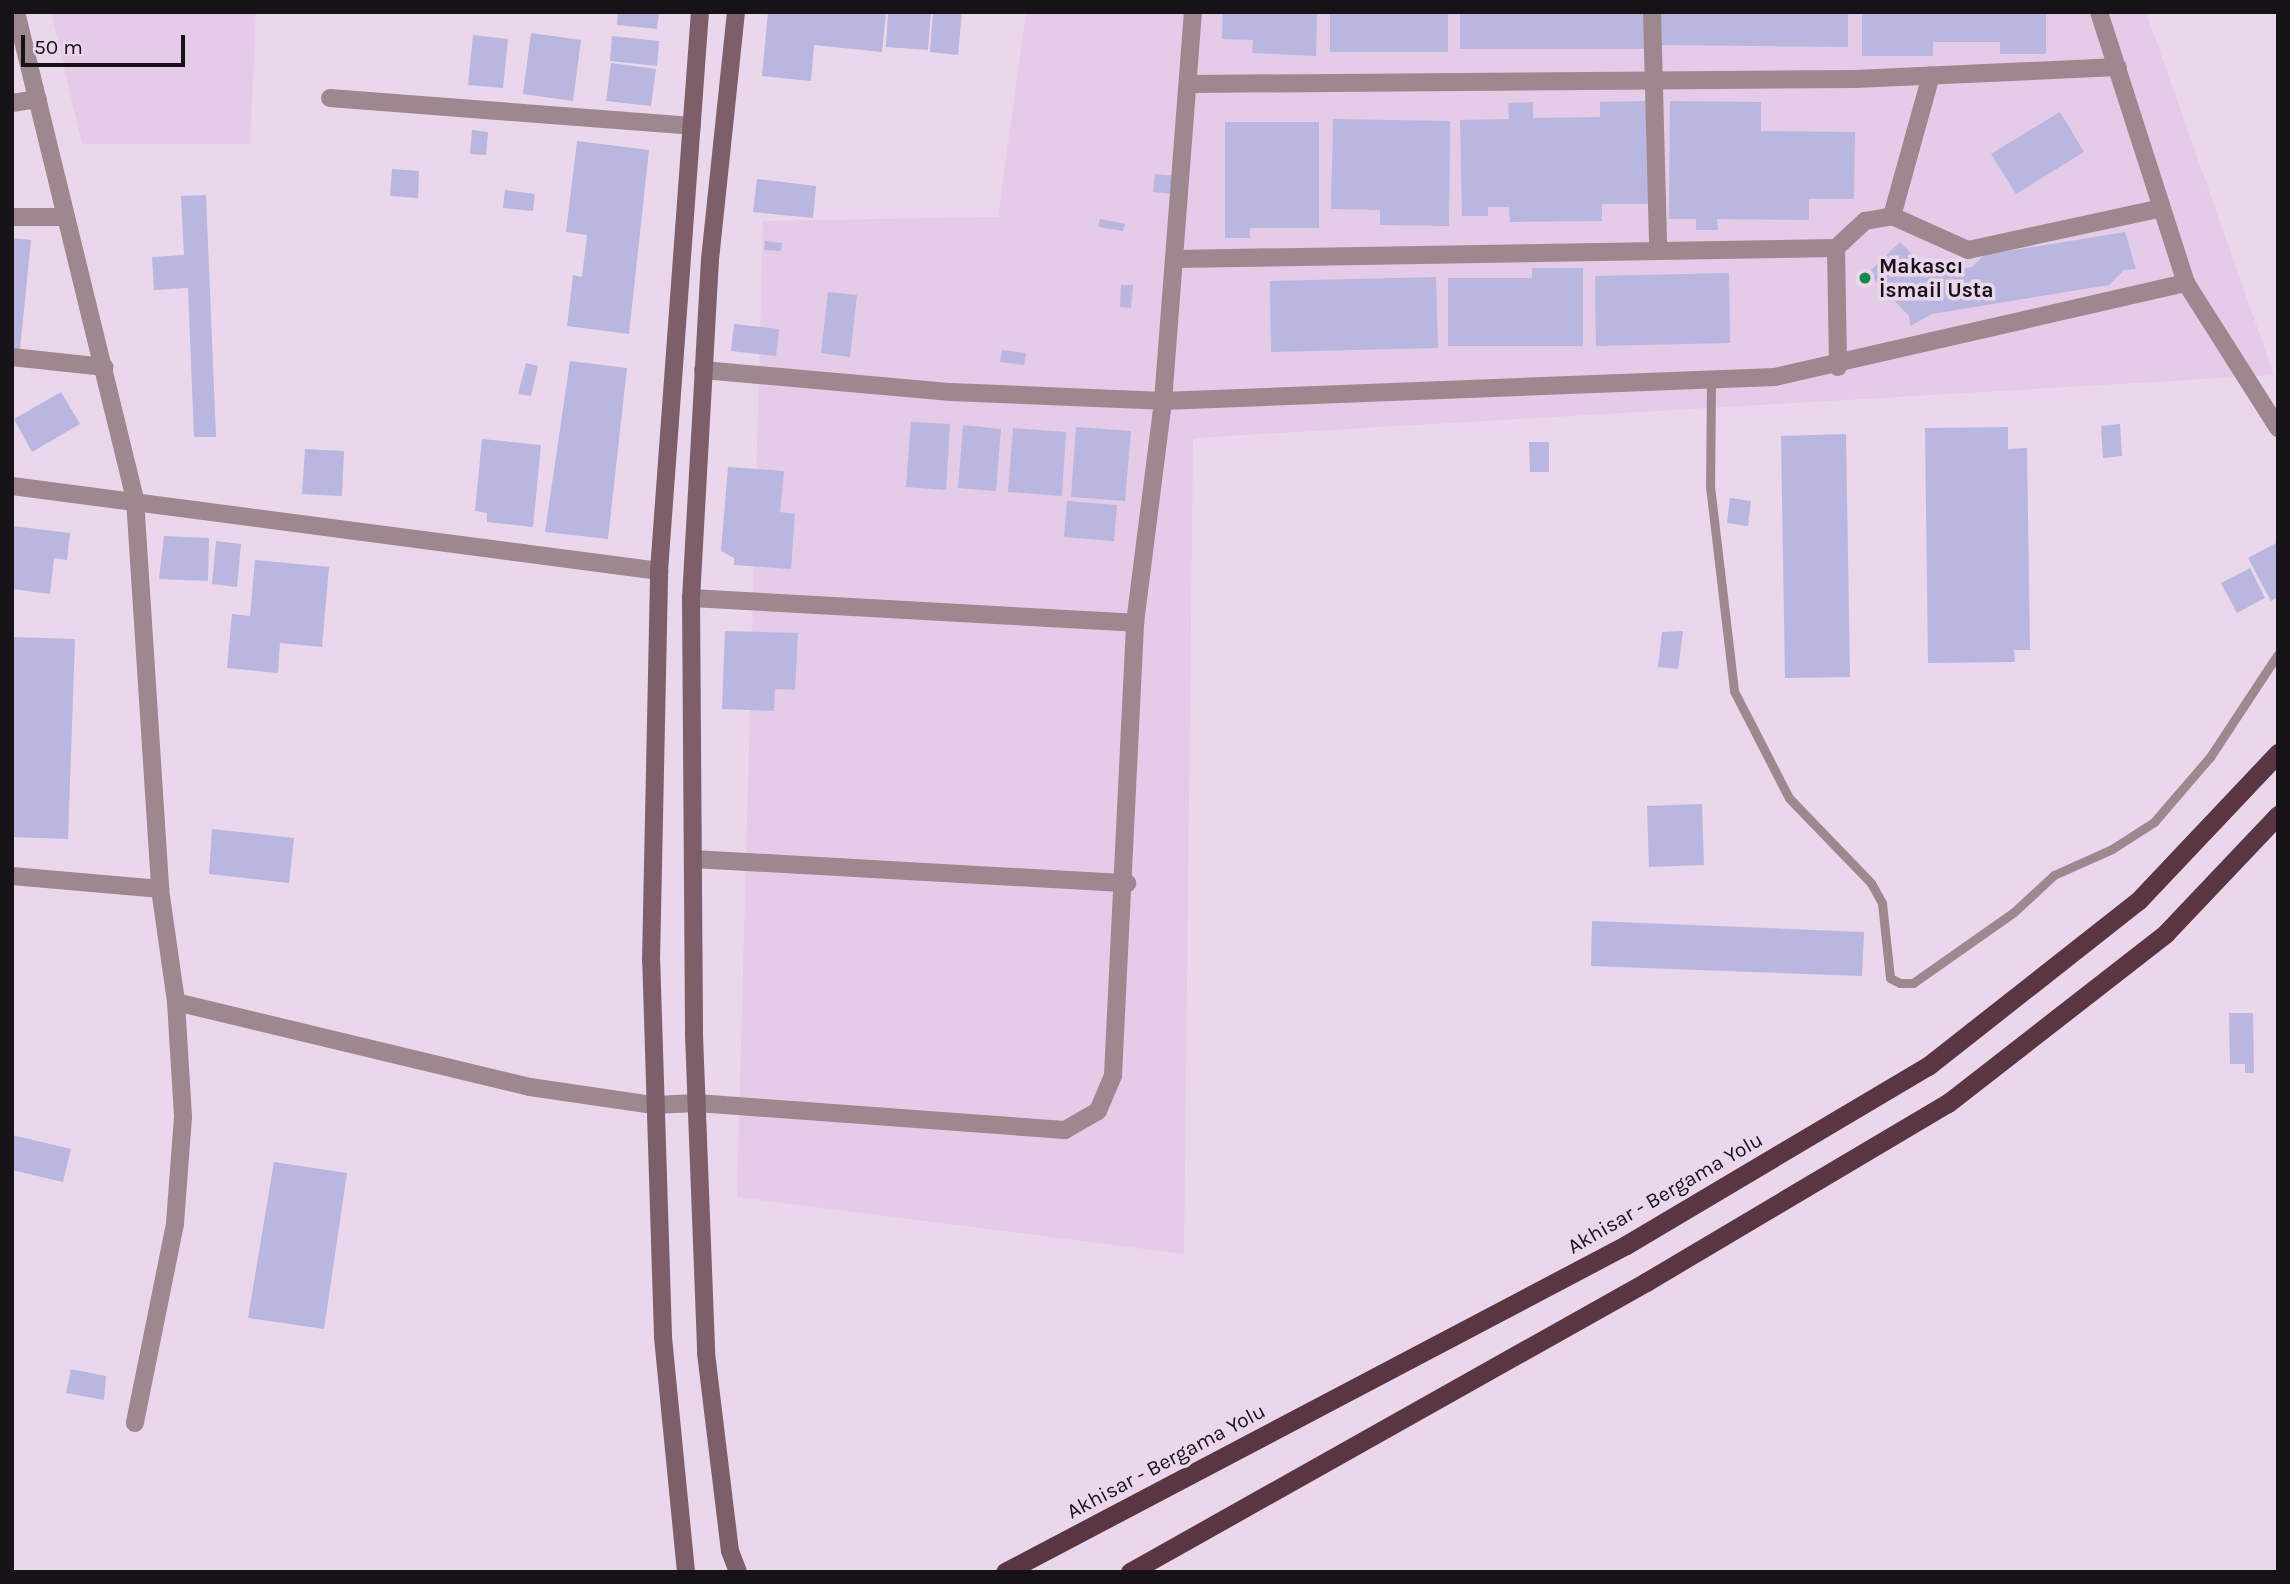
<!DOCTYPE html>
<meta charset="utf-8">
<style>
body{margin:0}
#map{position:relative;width:2290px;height:1584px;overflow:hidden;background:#ead7ec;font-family:Karla,sans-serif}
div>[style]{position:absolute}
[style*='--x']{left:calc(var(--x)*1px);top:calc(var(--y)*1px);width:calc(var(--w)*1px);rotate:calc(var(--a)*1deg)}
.built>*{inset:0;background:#e4cbe7}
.building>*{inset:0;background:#b9b6e0}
.service>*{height:9px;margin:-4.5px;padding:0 4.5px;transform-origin:4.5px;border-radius:4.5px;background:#9c888e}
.minor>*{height:18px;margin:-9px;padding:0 9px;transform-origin:9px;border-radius:9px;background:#9c888e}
.tertiary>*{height:18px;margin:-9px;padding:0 9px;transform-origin:9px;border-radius:9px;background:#9c888e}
.secondary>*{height:18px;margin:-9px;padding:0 9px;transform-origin:9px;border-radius:9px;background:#7c5f68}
.trunk>*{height:19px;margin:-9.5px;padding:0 9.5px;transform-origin:9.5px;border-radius:9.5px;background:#5a3642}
.dots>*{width:19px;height:19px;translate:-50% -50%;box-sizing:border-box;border:4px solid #ead7ec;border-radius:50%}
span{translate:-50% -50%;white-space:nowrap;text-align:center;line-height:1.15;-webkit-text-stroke:7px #ead7ec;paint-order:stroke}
.poi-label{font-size:21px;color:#171118;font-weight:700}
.left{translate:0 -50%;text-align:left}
.street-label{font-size:21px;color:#171118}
.frame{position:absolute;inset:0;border:14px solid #171118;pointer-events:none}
.scale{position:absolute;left:21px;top:35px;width:164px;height:32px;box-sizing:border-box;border:4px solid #171118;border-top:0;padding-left:9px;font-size:21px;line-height:24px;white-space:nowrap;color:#171118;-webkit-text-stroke:5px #ead7ec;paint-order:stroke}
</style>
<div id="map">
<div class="built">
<i style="clip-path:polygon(51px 12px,256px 12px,250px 144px,82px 144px)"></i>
<i style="clip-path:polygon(1026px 12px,2146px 12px,2274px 375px,1193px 438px,1184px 1254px,737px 1197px,763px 221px,998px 217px)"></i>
</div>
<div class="building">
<i style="clip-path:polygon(618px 12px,659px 12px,657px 29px,617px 25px)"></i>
<i style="clip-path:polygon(768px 12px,886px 12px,882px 52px,814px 45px,811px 81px,762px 76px)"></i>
<i style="clip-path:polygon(888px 12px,931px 12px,928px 50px,886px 47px)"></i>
<i style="clip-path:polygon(933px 12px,962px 12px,958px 55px,930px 52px)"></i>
<i style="clip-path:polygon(1223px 12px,1317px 12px,1316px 56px,1252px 53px,1253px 40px,1222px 39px)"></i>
<i style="clip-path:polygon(1330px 12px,1448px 12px,1448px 52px,1330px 52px)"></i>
<i style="clip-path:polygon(1460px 12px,1647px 12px,1647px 49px,1460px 49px)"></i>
<i style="clip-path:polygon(1660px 12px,1848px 12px,1848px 47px,1660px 45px)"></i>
<i style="clip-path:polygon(1862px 12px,2046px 12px,2046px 54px,2000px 54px,2000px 42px,1933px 42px,1933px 56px,1862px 56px)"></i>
<i style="clip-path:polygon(531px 33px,581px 40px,573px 101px,523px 94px)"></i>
<i style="clip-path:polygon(473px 35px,508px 39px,503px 88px,468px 85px)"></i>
<i style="clip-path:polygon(612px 36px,659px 41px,657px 66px,610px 61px)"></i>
<i style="clip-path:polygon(611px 63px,656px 69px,651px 106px,606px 101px)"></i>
<i style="clip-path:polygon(1647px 101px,1649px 204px,1602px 204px,1602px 221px,1510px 222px,1509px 207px,1488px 207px,1488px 216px,1462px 216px,1460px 120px,1509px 119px,1508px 103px,1533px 102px,1533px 118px,1600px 117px,1600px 102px)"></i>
<i style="clip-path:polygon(1670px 101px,1761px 102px,1761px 131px,1855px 132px,1854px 199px,1809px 199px,1809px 220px,1717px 219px,1718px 230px,1696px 230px,1696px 219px,1669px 219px)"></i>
<i style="clip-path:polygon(2060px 112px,2084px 152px,2016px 194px,1991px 154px)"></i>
<i style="clip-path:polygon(1333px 119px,1450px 121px,1449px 226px,1380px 225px,1380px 210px,1331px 209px)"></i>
<i style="clip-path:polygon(1225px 122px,1319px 122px,1319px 228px,1250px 228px,1250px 238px,1225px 238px)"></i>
<i style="clip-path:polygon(472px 130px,488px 132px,486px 155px,470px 154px)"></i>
<i style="clip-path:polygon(577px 141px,649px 150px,629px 334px,567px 326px,573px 275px,582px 277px,587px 235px,566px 232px)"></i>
<i style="clip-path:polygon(392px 169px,419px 171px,418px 198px,390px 196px)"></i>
<i style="clip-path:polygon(1155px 174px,1177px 176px,1175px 194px,1153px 192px)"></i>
<i style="clip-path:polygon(757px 179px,816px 186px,813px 218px,753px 212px)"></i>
<i style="clip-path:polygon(505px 190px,535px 194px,533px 211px,503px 208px)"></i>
<i style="clip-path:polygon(206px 195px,216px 437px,194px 437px,188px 288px,154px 290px,152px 257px,184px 255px,181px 196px)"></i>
<i style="clip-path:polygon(1100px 219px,1125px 224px,1123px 231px,1098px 227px)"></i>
<i style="clip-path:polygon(2125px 232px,2136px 269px,2124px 270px,2109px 285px,1932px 314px,1910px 326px,1909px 316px,1868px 273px,1900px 242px,1931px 274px,1972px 267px,1984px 255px)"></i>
<i style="clip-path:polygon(12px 238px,31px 240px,20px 349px,12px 348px)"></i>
<i style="clip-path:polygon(765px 241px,782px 243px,781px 251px,764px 250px)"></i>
<i style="clip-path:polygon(1532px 268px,1583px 268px,1583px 346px,1448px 346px,1448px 278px,1532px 278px)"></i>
<i style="clip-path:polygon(1729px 273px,1730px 343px,1596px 346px,1595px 276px)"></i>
<i style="clip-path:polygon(1436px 277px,1438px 348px,1271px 352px,1270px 281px)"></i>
<i style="clip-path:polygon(1121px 285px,1133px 285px,1131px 308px,1120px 307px)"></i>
<i style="clip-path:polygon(828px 292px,857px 295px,850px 357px,821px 353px)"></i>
<i style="clip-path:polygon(734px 324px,779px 329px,776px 356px,731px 351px)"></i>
<i style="clip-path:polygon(1002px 350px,1026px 353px,1024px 365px,1000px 362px)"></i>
<i style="clip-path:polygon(570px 361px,627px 368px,608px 539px,545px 532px)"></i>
<i style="clip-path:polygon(526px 363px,538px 366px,531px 396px,518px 394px)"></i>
<i style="clip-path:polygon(61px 392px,80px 424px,32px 452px,14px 419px)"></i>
<i style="clip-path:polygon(911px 422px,950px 424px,946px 490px,906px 487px)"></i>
<i style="clip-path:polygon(2120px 424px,2122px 456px,2103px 458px,2101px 426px)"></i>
<i style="clip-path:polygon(963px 425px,1001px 429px,996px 491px,958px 488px)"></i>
<i style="clip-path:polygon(1076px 427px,1131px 431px,1125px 501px,1071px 497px)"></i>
<i style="clip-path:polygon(2008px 427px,2008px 449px,2027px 448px,2030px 650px,2014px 650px,2015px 662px,1928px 663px,1925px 428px)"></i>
<i style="clip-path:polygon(1013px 428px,1066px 432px,1062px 496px,1008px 492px)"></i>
<i style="clip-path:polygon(1846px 434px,1850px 677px,1785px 678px,1781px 436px)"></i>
<i style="clip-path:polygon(482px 439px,541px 445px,533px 527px,487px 522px,487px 513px,475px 511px)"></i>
<i style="clip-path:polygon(1529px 442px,1549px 442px,1549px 472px,1530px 472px)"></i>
<i style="clip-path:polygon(305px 449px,344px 451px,342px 496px,302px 494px)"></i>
<i style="clip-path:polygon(728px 467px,784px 471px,780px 512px,795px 514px,791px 569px,734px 565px,734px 558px,721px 551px)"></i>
<i style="clip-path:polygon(1730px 498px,1751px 501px,1748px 526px,1727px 523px)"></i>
<i style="clip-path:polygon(1067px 501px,1117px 505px,1114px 541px,1064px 537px)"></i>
<i style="clip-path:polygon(12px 526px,70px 533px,67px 560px,54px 558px,50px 594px,12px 589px)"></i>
<i style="clip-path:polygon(164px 536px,209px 538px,208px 581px,159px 579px)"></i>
<i style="clip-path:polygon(216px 541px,241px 544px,237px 587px,212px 584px)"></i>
<i style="clip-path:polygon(2278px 542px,2278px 597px,2271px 601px,2248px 558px)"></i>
<i style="clip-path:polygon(255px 560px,329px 567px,322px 647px,280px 643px,278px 673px,227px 668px,232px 614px,250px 616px)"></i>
<i style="clip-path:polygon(2250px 568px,2265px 598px,2237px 613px,2221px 583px)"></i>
<i style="clip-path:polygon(725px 631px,798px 633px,795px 690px,775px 689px,774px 711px,722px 709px)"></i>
<i style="clip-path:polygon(1683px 631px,1678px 669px,1658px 667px,1662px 632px)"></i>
<i style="clip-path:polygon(12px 637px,75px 639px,68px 839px,12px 837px)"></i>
<i style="clip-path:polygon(1702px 804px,1704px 865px,1649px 867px,1647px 806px)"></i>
<i style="clip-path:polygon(212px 829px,294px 838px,289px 883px,209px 874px)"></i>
<i style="clip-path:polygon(1592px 921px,1864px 932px,1862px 976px,1591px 966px)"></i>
<i style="clip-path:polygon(2229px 1013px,2253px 1013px,2254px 1073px,2245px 1073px,2245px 1064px,2230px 1064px)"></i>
<i style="clip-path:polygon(12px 1135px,71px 1149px,63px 1182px,12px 1170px)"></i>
<i style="clip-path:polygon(274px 1162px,347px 1173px,324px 1329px,248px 1318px)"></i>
<i style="clip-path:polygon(71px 1369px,106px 1376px,104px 1400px,66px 1393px)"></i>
</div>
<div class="service">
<i style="--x:1711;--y:380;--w:106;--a:90.5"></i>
<i style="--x:1710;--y:486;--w:206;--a:83.3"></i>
<i style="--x:1734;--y:691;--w:120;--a:62.8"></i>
<i style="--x:1789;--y:798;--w:118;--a:46"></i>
<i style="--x:1871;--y:883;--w:23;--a:61"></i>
<i style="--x:1882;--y:903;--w:75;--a:83.9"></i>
<i style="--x:1890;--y:978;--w:11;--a:27"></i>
<i style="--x:1900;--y:983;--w:13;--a:0"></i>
<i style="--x:1913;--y:983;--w:123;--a:-35.1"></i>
<i style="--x:2014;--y:912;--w:54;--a:-42.8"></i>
<i style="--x:2054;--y:875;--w:64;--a:-24.1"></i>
<i style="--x:2112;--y:849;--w:50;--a:-32.7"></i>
<i style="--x:2154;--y:822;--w:86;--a:-49.3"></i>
<i style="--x:2210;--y:757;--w:123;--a:-56.6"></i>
</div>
<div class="minor">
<i style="--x:1652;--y:12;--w:237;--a:88.5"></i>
<i style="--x:1188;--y:84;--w:667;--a:-0.43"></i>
<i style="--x:1855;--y:79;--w:263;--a:-2.6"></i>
<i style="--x:330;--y:98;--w:363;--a:4.4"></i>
<i style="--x:12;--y:103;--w:26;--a:-9"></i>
<i style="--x:1892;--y:216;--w:83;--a:24.1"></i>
<i style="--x:1968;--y:250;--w:198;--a:-12.2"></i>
<i style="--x:12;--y:217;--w:54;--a:0"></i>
<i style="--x:1836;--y:248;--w:119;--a:89"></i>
<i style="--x:1174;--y:259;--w:662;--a:-0.95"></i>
<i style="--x:1836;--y:248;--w:40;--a:-43"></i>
<i style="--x:1865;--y:221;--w:27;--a:-10"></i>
<i style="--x:1892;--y:216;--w:146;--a:-74.5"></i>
<i style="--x:12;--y:357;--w:93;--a:6.2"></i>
<i style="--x:703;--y:370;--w:249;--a:5.1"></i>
<i style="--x:951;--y:392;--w:212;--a:2.4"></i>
<i style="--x:1163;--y:401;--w:612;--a:-2.25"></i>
<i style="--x:1775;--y:377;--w:422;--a:-12.9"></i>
<i style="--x:12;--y:486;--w:653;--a:7.48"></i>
<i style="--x:691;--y:598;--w:445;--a:3.2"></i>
<i style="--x:693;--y:859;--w:435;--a:3.2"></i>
<i style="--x:12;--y:876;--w:149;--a:5"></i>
<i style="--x:176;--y:1002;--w:364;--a:13.5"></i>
<i style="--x:530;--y:1087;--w:125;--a:8.3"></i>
<i style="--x:654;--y:1105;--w:43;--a:-2.7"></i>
<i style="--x:697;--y:1103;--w:369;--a:4.2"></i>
<i style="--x:1065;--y:1130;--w:38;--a:-30"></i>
<i style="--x:1098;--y:1111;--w:39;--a:-67"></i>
<i style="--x:1113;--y:1075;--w:453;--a:-87.2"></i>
<i style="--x:1135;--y:623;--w:224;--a:-82.8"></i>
<i style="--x:1163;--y:401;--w:390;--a:-85.6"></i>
</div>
<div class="tertiary">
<i style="--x:16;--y:12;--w:501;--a:76.27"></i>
<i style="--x:135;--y:499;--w:391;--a:86.3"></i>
<i style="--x:160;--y:889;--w:114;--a:81.9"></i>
<i style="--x:176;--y:1002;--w:115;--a:86.5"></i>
<i style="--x:183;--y:1117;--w:107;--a:94.3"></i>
<i style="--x:175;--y:1224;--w:203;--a:101.4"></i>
<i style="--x:2099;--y:12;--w:285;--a:72.2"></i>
<i style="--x:2186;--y:283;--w:172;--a:57.6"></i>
</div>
<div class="secondary">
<i style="--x:736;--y:12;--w:248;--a:96"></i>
<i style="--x:710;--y:259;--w:340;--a:93.2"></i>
<i style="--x:691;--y:598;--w:437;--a:89.6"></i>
<i style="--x:694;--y:1035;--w:318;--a:87.8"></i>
<i style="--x:706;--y:1353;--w:199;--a:83.1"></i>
<i style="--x:730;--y:1551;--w:22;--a:69"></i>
<i style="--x:686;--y:1572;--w:237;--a:-95.6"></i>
<i style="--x:663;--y:1336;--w:375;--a:-91.8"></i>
<i style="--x:651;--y:961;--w:390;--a:-88.8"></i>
<i style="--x:659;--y:571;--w:561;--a:-85.81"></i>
</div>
<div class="trunk">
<i style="--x:1005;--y:1572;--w:702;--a:-27.77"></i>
<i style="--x:1626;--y:1245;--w:351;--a:-30.7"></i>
<i style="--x:1928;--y:1066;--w:267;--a:-38.2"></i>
<i style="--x:2138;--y:901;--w:204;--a:-46.6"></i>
<i style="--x:1130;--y:1572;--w:592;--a:-29.34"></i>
<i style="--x:1646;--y:1282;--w:351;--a:-30.7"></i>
<i style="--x:1948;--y:1103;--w:276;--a:-37.9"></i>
<i style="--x:2166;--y:933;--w:163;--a:-46.5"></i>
</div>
<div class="dots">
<i style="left:1865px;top:278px;background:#108c48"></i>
</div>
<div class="poi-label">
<span class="left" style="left:1879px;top:278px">Makascı<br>İsmail Usta</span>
</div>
<div class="street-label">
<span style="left:1665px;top:1193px;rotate:-30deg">Akhisar - Bergama Yolu</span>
<span style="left:1166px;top:1461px;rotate:-28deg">Akhisar - Bergama Yolu</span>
</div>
<div class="frame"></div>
<div class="scale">50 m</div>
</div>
